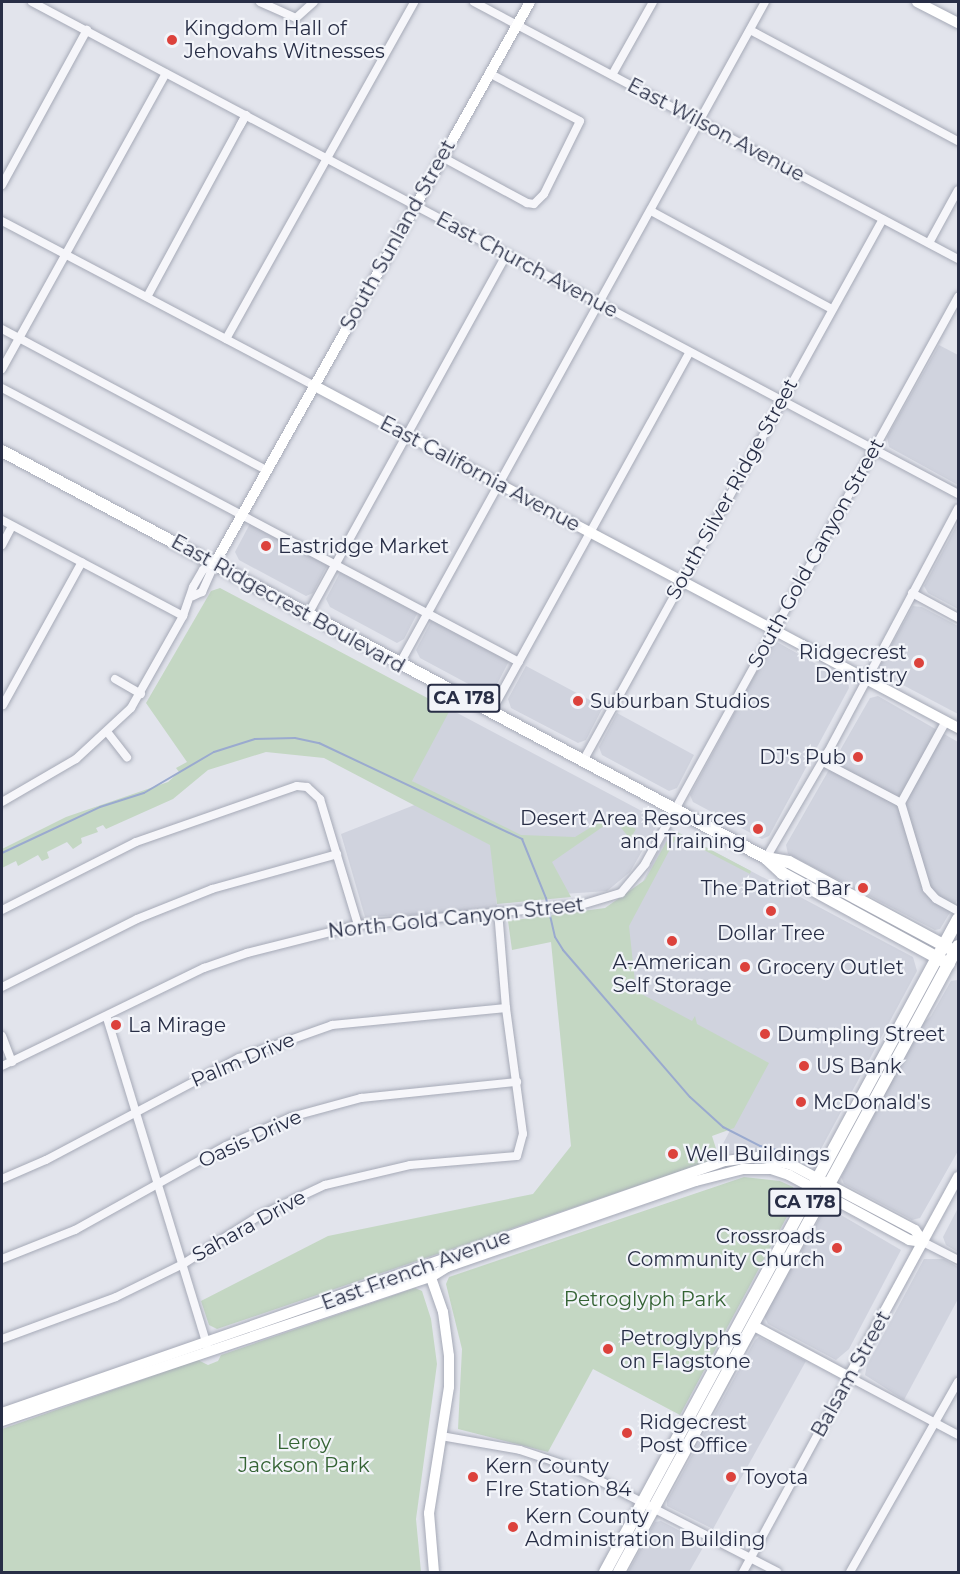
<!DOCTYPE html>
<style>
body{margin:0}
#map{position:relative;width:960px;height:1574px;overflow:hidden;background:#e2e4ec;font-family:Montserrat,sans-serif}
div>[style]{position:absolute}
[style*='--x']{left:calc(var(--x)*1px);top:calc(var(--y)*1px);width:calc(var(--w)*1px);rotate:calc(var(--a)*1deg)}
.built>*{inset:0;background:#d0d3de}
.green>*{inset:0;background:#c4d7c3}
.stream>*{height:2px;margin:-1px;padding:0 1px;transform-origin:1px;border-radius:1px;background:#9aaacf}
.roads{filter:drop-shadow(0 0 2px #a6aab7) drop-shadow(0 0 2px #a6aab7)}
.street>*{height:8px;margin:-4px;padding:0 4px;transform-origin:4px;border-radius:4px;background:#f6f6fa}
.secondary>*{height:10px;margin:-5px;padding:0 5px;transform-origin:5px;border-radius:5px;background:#fff}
.primary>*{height:12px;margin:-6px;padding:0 6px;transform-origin:6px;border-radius:6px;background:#fff}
.dots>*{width:16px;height:16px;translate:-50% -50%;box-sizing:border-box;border:3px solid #f2f4f9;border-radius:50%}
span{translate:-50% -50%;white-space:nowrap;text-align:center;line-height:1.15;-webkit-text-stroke:4.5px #f2f4f9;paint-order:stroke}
.shield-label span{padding:2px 4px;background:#f2f4f9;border:2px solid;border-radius:4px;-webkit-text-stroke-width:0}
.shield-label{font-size:18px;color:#282e46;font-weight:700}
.poi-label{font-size:20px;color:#282e46}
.left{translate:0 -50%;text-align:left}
.right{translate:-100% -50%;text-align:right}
.street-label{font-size:20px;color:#282e46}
.park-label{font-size:20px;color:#346334}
.frame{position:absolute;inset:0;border:3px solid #282e46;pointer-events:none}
</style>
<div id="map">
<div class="built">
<i style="clip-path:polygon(939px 345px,958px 355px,958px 485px,889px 447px,887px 437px)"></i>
<i style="clip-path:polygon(253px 518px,330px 560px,313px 593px,306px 596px,239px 560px,235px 552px)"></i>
<i style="clip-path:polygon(958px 523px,958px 609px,928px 593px,924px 586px)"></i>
<i style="clip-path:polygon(344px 565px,421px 606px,404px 639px,397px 643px,330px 607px,326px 599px)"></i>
<i style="clip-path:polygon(913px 606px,922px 607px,958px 626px,958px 714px,882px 674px,879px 667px)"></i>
<i style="clip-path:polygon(434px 616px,511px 657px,494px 690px,487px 694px,420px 658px,416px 650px)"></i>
<i style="clip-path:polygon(777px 642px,848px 682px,849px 688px,769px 836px,762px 839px,693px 802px,690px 795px,770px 647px)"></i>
<i style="clip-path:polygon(526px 666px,603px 707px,586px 740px,578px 743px,511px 708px,508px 699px)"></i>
<i style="clip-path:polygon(878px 696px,958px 742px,958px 899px,940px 929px,935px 930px,788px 854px,786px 845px,870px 698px)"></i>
<i style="clip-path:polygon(446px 707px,653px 817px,656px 827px,630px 872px,607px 891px,564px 894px,517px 841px,408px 779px)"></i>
<i style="clip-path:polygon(617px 713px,694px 755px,677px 788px,669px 791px,602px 755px,599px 747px)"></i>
<i style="clip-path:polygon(422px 802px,494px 845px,497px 910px,365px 917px,341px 834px)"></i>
<i style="clip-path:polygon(670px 828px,913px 957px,917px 971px,815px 1160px,803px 1164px,774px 1153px,742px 1149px,716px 1157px,766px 1062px,629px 988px,622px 923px)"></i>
<i style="clip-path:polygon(958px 980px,958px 1151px,920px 1218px,912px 1220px,844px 1184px,841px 1177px,922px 1024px,931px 1016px,951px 981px)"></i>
<i style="clip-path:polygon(829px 1208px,901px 1250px,849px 1349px,836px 1360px,768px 1324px,764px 1316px,824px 1210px)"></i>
<i style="clip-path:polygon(958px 1208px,958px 1252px,946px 1245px,943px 1237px)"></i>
<i style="clip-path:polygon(924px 1259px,944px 1259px,958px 1267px,958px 1299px,904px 1400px,865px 1375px,867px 1365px)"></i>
<i style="clip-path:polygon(759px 1337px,806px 1361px,713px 1529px,667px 1506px,667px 1501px,755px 1340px)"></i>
<i style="clip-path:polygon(661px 1521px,705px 1544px,689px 1572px,628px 1572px,655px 1522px)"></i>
</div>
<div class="green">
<i style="clip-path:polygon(220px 588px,450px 710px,412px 781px,521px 835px,575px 837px,611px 815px,636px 829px,630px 839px,614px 819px,552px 862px,571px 897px,497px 904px,490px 845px,324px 758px,266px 752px,208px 770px,173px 799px,106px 829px,103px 825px,96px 828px,98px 832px,81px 838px,82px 843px,73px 849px,67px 842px,47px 852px,49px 858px,42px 861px,38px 855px,18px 866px,16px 861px,2px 868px,2px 849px,66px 817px,168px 782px,179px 772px,176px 768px,187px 762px,146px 703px,211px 591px)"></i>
<i style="clip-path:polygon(673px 830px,751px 871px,750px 874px,677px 836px,629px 926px,636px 991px,692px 1021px,695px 1016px,697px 1024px,769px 1063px,734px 1128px,712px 1136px,719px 1158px,217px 1329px,209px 1325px,201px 1301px,328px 1236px,533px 1194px,571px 1146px,551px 942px,512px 950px,508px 921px,605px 908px,645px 880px)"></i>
<i style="clip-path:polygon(744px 1177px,780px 1181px,793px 1187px,797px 1198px,680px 1415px,593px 1369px,548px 1452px,458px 1429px,462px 1349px,446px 1284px,449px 1277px)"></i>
<i style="clip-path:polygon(415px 1288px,422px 1291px,431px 1319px,437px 1364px,416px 1519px,421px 1572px,2px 1572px,2px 1429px,198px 1360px,208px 1365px,218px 1361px,221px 1355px)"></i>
</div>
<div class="stream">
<i style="--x:2;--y:853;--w:108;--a:-25.1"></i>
<i style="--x:100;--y:807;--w:46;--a:-17.7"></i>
<i style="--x:144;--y:793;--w:81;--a:-30.4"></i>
<i style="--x:214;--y:752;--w:43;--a:-17.6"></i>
<i style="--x:255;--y:739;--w:40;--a:-1.4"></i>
<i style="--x:295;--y:738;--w:25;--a:12"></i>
<i style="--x:319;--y:743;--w:225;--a:25.3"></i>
<i style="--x:522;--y:839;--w:64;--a:67.9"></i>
<i style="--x:546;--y:898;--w:40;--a:77"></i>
<i style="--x:555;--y:937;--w:15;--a:58"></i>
<i style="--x:563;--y:950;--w:194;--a:49.2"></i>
<i style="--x:690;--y:1097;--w:45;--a:42.3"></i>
<i style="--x:723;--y:1127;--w:42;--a:27.2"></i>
<i style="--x:760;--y:1146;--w:35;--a:13"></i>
</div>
<div class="roads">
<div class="street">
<i style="--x:32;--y:2;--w:1049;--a:27.98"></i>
<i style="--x:260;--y:2;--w:39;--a:24"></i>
<i style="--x:296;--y:18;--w:24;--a:-42"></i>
<i style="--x:474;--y:2;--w:548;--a:27.97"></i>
<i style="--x:750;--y:30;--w:236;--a:28.1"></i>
<i style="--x:612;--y:75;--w:84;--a:-60.7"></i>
<i style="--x:442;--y:157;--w:97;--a:28.4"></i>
<i style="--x:527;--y:203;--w:7;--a:8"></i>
<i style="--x:534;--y:204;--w:14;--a:-45"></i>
<i style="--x:544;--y:194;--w:81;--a:-63.7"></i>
<i style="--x:580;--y:121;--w:103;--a:-152.2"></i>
<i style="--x:2;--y:185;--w:177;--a:-61.3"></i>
<i style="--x:651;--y:211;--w:204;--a:28.5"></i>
<i style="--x:2;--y:221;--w:352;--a:27.8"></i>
<i style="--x:929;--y:243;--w:60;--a:-61.3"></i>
<i style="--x:147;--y:297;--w:207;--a:-61.5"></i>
<i style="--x:246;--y:115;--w:13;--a:119"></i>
<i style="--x:2;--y:329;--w:299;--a:28.1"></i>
<i style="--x:226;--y:339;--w:386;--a:-60.8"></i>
<i style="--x:2;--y:369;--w:338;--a:-61"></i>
<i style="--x:2;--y:388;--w:585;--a:27.92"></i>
<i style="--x:2;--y:520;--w:205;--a:27.9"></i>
<i style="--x:2;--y:545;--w:21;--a:-62"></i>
<i style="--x:912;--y:593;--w:52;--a:28.5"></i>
<i style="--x:193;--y:596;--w:10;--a:-24"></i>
<i style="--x:202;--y:592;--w:32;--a:-66"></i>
<i style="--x:307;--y:616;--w:414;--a:-61.1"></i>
<i style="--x:399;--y:665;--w:757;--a:-61.1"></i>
<i style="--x:115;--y:679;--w:30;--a:30"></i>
<i style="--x:3;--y:705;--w:163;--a:-61.1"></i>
<i style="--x:491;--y:712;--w:411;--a:-61.1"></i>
<i style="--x:946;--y:721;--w:94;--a:118.8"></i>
<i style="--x:901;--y:803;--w:90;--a:73.2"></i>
<i style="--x:927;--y:889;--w:13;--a:48"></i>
<i style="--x:936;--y:899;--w:25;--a:29"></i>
<i style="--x:108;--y:733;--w:31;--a:52"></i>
<i style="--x:583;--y:761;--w:619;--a:-61.04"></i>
<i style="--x:823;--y:762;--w:88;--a:27.7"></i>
<i style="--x:2;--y:802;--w:86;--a:-30.2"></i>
<i style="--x:76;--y:759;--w:75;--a:-42.8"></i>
<i style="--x:131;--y:708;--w:106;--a:-60.5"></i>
<i style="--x:183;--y:616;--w:31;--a:-71"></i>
<i style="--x:193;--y:587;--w:20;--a:-60"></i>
<i style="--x:203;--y:570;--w:14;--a:-30"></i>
<i style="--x:766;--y:858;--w:123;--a:-59.7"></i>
<i style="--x:828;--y:752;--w:276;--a:-61.9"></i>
<i style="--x:2;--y:910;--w:150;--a:-26.9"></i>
<i style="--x:136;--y:842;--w:170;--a:-19.2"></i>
<i style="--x:297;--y:786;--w:10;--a:6"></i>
<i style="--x:307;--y:787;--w:18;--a:43"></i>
<i style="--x:320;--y:799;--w:132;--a:73.2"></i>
<i style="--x:2;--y:987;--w:151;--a:-26.7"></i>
<i style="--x:137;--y:919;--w:81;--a:-21.8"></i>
<i style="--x:212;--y:889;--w:130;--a:-15.6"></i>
<i style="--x:107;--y:1018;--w:343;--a:73"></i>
<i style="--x:2;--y:1036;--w:28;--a:69"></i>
<i style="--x:2;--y:1066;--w:225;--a:-25.9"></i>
<i style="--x:204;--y:968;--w:46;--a:-19.2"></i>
<i style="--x:247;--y:953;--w:114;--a:-14.2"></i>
<i style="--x:358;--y:925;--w:224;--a:-5.1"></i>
<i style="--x:581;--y:905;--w:42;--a:-16.7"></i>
<i style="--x:621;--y:893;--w:38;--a:-50"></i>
<i style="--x:645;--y:864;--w:648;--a:-61.1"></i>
<i style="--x:2;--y:1179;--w:48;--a:-23.4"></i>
<i style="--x:46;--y:1160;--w:218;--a:-27.9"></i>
<i style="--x:239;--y:1058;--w:99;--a:-19.5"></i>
<i style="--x:332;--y:1025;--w:175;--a:-5.6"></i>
<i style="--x:923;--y:1242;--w:39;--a:27"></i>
<i style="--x:2;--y:1259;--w:79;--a:-21.7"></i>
<i style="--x:75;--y:1230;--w:173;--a:-29.1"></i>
<i style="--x:226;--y:1146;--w:71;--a:-24"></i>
<i style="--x:291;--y:1117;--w:73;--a:-15.2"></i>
<i style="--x:361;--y:1098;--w:157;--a:-5.9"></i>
<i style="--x:2;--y:1339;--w:121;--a:-20.2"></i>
<i style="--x:116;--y:1297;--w:75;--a:-26.2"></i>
<i style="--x:183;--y:1264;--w:90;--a:-32.3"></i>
<i style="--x:259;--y:1216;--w:73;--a:-25.2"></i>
<i style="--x:325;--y:1185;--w:87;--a:-13.2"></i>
<i style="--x:410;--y:1165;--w:107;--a:-4.8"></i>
<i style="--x:517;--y:1156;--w:23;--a:-75"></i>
<i style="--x:523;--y:1134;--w:127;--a:-97.7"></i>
<i style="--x:506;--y:1008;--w:97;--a:-94.7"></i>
<i style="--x:441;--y:1436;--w:80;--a:10"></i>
<i style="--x:520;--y:1450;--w:60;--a:18.4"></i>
<i style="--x:577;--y:1469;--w:225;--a:27.2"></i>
<i style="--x:743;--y:1572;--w:222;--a:-61.5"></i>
<i style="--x:849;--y:1377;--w:123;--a:28"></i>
<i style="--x:850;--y:1572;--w:219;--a:-60.4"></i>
</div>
<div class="secondary">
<i style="--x:917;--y:2;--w:46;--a:27.1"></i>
<i style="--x:313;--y:385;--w:731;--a:28"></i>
<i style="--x:215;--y:563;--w:643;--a:-60.69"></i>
<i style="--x:429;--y:1272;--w:42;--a:70.7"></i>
<i style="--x:443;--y:1312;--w:44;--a:82.2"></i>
<i style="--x:449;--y:1356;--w:31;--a:90"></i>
<i style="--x:449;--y:1387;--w:128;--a:99"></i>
<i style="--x:429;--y:1513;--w:59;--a:85.2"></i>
<i style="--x:754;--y:1326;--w:108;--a:28.2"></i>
<i style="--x:849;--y:1377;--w:228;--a:-61.4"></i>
<i style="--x:2;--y:1413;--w:766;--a:-19.22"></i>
<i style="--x:725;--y:1161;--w:33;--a:-7"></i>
<i style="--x:758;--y:1157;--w:35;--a:13"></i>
<i style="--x:792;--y:1165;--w:139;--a:27.9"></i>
<i style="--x:915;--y:1230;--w:14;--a:56"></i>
<i style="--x:2;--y:1421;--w:453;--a:-18.6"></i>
<i style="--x:431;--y:1277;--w:19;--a:-32"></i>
<i style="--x:447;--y:1267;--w:263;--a:-19.1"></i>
<i style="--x:696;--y:1181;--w:49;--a:-14.3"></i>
<i style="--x:743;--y:1169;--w:28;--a:0"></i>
<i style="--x:771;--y:1169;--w:19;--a:18"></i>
<i style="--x:789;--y:1175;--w:136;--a:28.4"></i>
<i style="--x:909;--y:1240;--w:14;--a:8"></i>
</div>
<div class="primary">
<i style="--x:2;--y:451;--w:866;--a:28.05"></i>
<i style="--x:766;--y:858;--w:22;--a:43"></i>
<i style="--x:782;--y:873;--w:190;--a:28.6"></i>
<i style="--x:766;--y:858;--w:23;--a:10"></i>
<i style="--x:789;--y:862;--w:182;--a:28.3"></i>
<i style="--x:605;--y:1572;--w:742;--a:-61.61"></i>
<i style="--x:619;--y:1572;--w:712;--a:-61.56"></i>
</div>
</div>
<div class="dots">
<i style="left:172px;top:40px;background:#dc423c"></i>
<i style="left:266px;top:546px;background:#dc423c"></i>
<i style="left:919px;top:663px;background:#dc423c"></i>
<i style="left:578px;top:701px;background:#dc423c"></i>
<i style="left:858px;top:757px;background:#dc423c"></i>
<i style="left:758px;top:829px;background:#dc423c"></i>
<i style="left:863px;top:888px;background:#dc423c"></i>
<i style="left:771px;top:911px;background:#dc423c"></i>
<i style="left:672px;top:941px;background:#dc423c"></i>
<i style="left:745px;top:967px;background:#dc423c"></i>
<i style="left:116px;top:1025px;background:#dc423c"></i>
<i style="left:765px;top:1034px;background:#dc423c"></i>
<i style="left:804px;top:1066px;background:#dc423c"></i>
<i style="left:801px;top:1102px;background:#dc423c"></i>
<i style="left:673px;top:1154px;background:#dc423c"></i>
<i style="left:837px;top:1248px;background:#dc423c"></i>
<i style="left:608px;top:1349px;background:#dc423c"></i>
<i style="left:627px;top:1433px;background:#dc423c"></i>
<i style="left:473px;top:1477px;background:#dc423c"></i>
<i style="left:731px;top:1477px;background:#dc423c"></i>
<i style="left:513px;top:1527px;background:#dc423c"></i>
</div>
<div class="shield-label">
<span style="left:464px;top:698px">CA 178</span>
<span style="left:805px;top:1202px">CA 178</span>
</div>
<div class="poi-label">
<span class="left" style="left:184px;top:40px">Kingdom Hall of<br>Jehovahs Witnesses</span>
<span class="left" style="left:278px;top:546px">Eastridge Market</span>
<span class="right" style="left:907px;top:664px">Ridgecrest<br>Dentistry</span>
<span class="left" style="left:590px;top:701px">Suburban Studios</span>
<span class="right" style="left:846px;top:757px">DJ's Pub</span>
<span class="right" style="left:746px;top:830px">Desert Area Resources<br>and Training</span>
<span class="right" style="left:851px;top:888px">The Patriot Bar</span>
<span style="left:771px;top:933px">Dollar Tree</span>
<span style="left:672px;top:974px">A-American<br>Self Storage</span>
<span class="left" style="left:757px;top:967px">Grocery Outlet</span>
<span class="left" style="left:128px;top:1025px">La Mirage</span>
<span class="left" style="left:777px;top:1034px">Dumpling Street</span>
<span class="left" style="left:816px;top:1066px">US Bank</span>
<span class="left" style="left:813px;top:1102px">McDonald's</span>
<span class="left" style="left:685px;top:1154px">Well Buildings</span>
<span class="right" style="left:825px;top:1248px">Crossroads<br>Community Church</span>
<span class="left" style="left:620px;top:1350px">Petroglyphs<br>on Flagstone</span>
<span class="left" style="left:639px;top:1434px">Ridgecrest<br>Post Office</span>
<span class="left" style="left:485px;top:1478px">Kern County<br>FIre Station 84</span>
<span class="left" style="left:743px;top:1477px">Toyota</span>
<span class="left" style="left:525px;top:1528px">Kern County<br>Administration Building</span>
</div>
<div class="street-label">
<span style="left:716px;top:130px;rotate:28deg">East Wilson Avenue</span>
<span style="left:398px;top:235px;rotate:-61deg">South Sunland Street</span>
<span style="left:527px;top:265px;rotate:28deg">East Church Avenue</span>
<span style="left:480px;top:474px;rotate:28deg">East California Avenue</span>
<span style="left:732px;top:489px;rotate:-61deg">South Silver Ridge Street</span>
<span style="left:816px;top:553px;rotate:-61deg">South Gold Canyon Street</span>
<span style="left:288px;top:604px;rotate:29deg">East Ridgecrest Boulevard</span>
<span style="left:456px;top:918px;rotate:-6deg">North Gold Canyon Street</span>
<span style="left:243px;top:1060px;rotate:-23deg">Palm Drive</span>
<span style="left:250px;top:1139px;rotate:-25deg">Oasis Drive</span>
<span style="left:249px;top:1226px;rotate:-29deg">Sahara Drive</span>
<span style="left:416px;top:1270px;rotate:-20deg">East French Avenue</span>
<span style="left:851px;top:1374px;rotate:-61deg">Balsam Street</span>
</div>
<div class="park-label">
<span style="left:645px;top:1299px">Petroglyph Park</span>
<span style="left:304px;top:1454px">Leroy<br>Jackson Park</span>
</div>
<div class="frame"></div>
</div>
